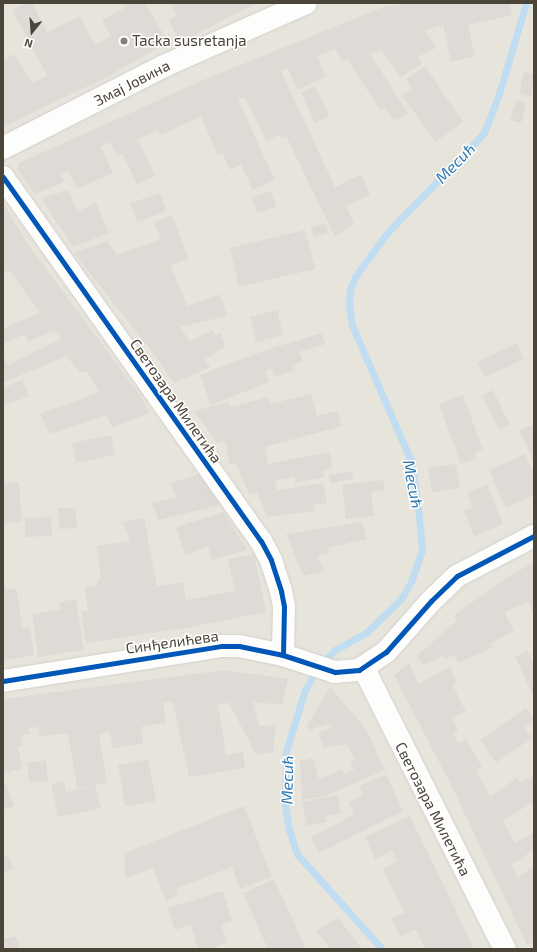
<!DOCTYPE html>
<meta charset="utf-8">
<style>
body{margin:0}
#map{position:relative;width:537px;height:952px;overflow:hidden;background:#f4f2ee;font-family:"Exo 2",sans-serif}
div>[style]{position:absolute}
[style*='--x']{left:calc(var(--x)*1px);top:calc(var(--y)*1px);width:calc(var(--w)*1px);rotate:calc(var(--a)*1deg)}
.residential>*{inset:0;background:#e7e4dc}
.stream>*{height:7px;margin:-3.5px;padding:0 3.5px;transform-origin:3.5px;border-radius:3.5px;background:#c0ddf1}
.building>*{inset:0;background:#dedbd6}
.roads{filter:drop-shadow(0 0 1px #d2d0cb) drop-shadow(0 0 1px #d2d0cb)}
.street>*{height:22px;margin:-11px;padding:0 11px;transform-origin:11px;border-radius:11px;background:#fdfdfc}
.cycleway>*{height:5px;margin:-2.5px;padding:0 2.5px;transform-origin:2.5px;border-radius:2.5px;background:#0057b8}
.dots>*{width:11px;height:11px;translate:-50% -50%;box-sizing:border-box;border:2px solid #fff;border-radius:50%}
span{translate:-50% -50%;white-space:nowrap;text-align:center;line-height:1.15;-webkit-text-stroke:3px #fff;paint-order:stroke}
.poi-label{font-size:15px;color:#4b4439}
.left{translate:0 -50%;text-align:left}
.street-label{font-size:15px;color:#4b4439}
.water-label{font-size:16px;color:#2e7ab2;font-style:italic}
.frame{position:absolute;inset:0;border:4px solid #4b4439;pointer-events:none}
.north{position:absolute;left:12px;top:12px;width:40px;height:40px;-webkit-text-stroke:3px #fff;paint-order:stroke;rotate:197deg;font-size:11px;font-weight:700;line-height:16px;text-align:center;color:#4b4439}
.north::after{content:'';display:block;margin:auto;width:14px;height:18px;background:#4b4439;clip-path:polygon(50% 0,100% 100%,50% 72%,0 100%)}
</style>
<div id="map">
<div class="residential">
<i style="clip-path:polygon(3px 3px,534px 3px,534px 949px,3px 949px)"></i>
</div>
<div class="stream">
<i style="--x:382;--y:949;--w:127;--a:-131.8"></i>
<i style="--x:297;--y:854;--w:25;--a:-108"></i>
<i style="--x:289;--y:830;--w:25;--a:-99"></i>
<i style="--x:285;--y:805;--w:54;--a:-88.9"></i>
<i style="--x:286;--y:751;--w:64;--a:-72.7"></i>
<i style="--x:305;--y:690;--w:25;--a:-61"></i>
<i style="--x:317;--y:668;--w:25;--a:-45"></i>
<i style="--x:335;--y:650;--w:35;--a:-29"></i>
<i style="--x:366;--y:633;--w:49;--a:-44.2"></i>
<i style="--x:401;--y:599;--w:20;--a:-60"></i>
<i style="--x:411;--y:582;--w:34;--a:-71"></i>
<i style="--x:422;--y:550;--w:44;--a:-95.2"></i>
<i style="--x:418;--y:506;--w:46;--a:-98.8"></i>
<i style="--x:411;--y:461;--w:148;--a:-113.5"></i>
<i style="--x:352;--y:325;--w:21;--a:-98"></i>
<i style="--x:349;--y:304;--w:14;--a:-86"></i>
<i style="--x:350;--y:290;--w:14;--a:-69"></i>
<i style="--x:355;--y:277;--w:53;--a:-54.2"></i>
<i style="--x:386;--y:234;--w:141;--a:-45.9"></i>
<i style="--x:484;--y:133;--w:42;--a:-69"></i>
<i style="--x:499;--y:94;--w:95;--a:-73.5"></i>
</div>
<div class="building">
<i style="clip-path:polygon(25px 3px,32px 3px,47px 32px,80px 16px,95px 45px,111px 36px,102px 20px,126px 7px,123px 3px,145px 3px,168px 42px,111px 75px,3px 127px,3px 61px,14px 54px,32px 83px,47px 75px,12px 10px)"></i>
<i style="clip-path:polygon(170px 3px,257px 3px,180px 42px,168px 19px,177px 16px)"></i>
<i style="clip-path:polygon(409px 3px,510px 3px,512px 15px,468px 25px,475px 56px,451px 62px,443px 25px,425px 30px,436px 48px,418px 57px,422px 64px,401px 77px,381px 50px,370px 54px,408px 113px,394px 121px,385px 107px,381px 111px,347px 59px,342px 62px,335px 49px,317px 56px,326px 77px,297px 90px,288px 68px,281px 71px,335px 187px,361px 174px,370px 195px,346px 206px,354px 224px,335px 237px,286px 136px,283px 138px,281px 134px,266px 141px,245px 97px,238px 100px,275px 180px,253px 190px,241px 165px,230px 170px,222px 153px,218px 155px,201px 117px,160px 135px,158px 130px,138px 139px,155px 176px,137px 184px,122px 153px,117px 156px,110px 142px,101px 147px,113px 173px,77px 189px,68px 171px,60px 174px,64px 182px,35px 194px,17px 169px,19px 163px,201px 81px,383px 7px)"></i>
<i style="clip-path:polygon(425px 66px,463px 122px,435px 142px,402px 95px,412px 88px,406px 79px)"></i>
<i style="clip-path:polygon(524px 72px,534px 74px,531px 97px,519px 94px)"></i>
<i style="clip-path:polygon(315px 86px,329px 116px,315px 123px,301px 93px)"></i>
<i style="clip-path:polygon(516px 100px,526px 103px,521px 123px,510px 120px)"></i>
<i style="clip-path:polygon(68px 190px,78px 211px,96px 203px,109px 233px,73px 247px,41px 198px)"></i>
<i style="clip-path:polygon(271px 191px,276px 207px,257px 213px,252px 197px)"></i>
<i style="clip-path:polygon(160px 193px,166px 211px,137px 222px,130px 203px)"></i>
<i style="clip-path:polygon(3px 202px,25px 240px,144px 401px,149px 413px,112px 428px,107px 415px,50px 434px,40px 414px,99px 392px,87px 371px,81px 373px,66px 356px,3px 383px,3px 354px,8px 365px,61px 339px,54px 330px,28px 342px,25px 334px,3px 344px,3px 329px,40px 312px,9px 270px,3px 274px)"></i>
<i style="clip-path:polygon(172px 215px,189px 259px,171px 265px,187px 306px,220px 294px,227px 316px,180px 327px,190px 341px,213px 330px,215px 335px,221px 333px,225px 347px,205px 359px,210px 367px,174px 383px,152px 352px,74px 253px,107px 241px,117px 255px,161px 239px,154px 222px)"></i>
<i style="clip-path:polygon(326px 223px,329px 233px,314px 237px,311px 227px)"></i>
<i style="clip-path:polygon(305px 230px,315px 269px,239px 287px,230px 248px)"></i>
<i style="clip-path:polygon(277px 310px,283px 335px,256px 342px,250px 317px)"></i>
<i style="clip-path:polygon(322px 333px,325px 344px,299px 352px,303px 361px,292px 365px,294px 371px,274px 377px,272px 369px,265px 371px,269px 382px,211px 405px,200px 375px,266px 350px)"></i>
<i style="clip-path:polygon(517px 343px,524px 359px,485px 377px,477px 362px)"></i>
<i style="clip-path:polygon(22px 380px,29px 396px,3px 406px,3px 388px)"></i>
<i style="clip-path:polygon(493px 390px,510px 425px,499px 430px,482px 395px)"></i>
<i style="clip-path:polygon(311px 394px,317px 416px,338px 411px,342px 426px,265px 447px,268px 464px,329px 452px,333px 468px,323px 470px,324px 477px,295px 483px,294px 477px,275px 481px,277px 490px,324px 483px,327px 503px,313px 505px,314px 511px,268px 517px,257px 493px,249px 494px,236px 463px,230px 464px,225px 441px,217px 443px,194px 411px,229px 402px,230px 407px,268px 397px,270px 404px)"></i>
<i style="clip-path:polygon(463px 395px,483px 450px,475px 453px,476px 458px,461px 464px,439px 404px)"></i>
<i style="clip-path:polygon(534px 424px,534px 463px,519px 430px)"></i>
<i style="clip-path:polygon(111px 435px,115px 455px,76px 463px,72px 443px)"></i>
<i style="clip-path:polygon(525px 454px,534px 473px,534px 495px,506px 508px,489px 470px)"></i>
<i style="clip-path:polygon(456px 464px,460px 488px,432px 492px,428px 468px)"></i>
<i style="clip-path:polygon(352px 471px,353px 479px,331px 483px,329px 475px)"></i>
<i style="clip-path:polygon(200px 474px,220px 505px,158px 520px,152px 503px,177px 497px,170px 483px)"></i>
<i style="clip-path:polygon(383px 480px,385px 490px,371px 492px,374px 516px,346px 519px,342px 485px)"></i>
<i style="clip-path:polygon(19px 482px,22px 522px,3px 523px,3px 484px)"></i>
<i style="clip-path:polygon(487px 485px,503px 524px,474px 536px,464px 511px,472px 507px,467px 493px)"></i>
<i style="clip-path:polygon(58px 508px,76px 508px,77px 528px,59px 529px)"></i>
<i style="clip-path:polygon(224px 512px,247px 550px,212px 560px,208px 547px,185px 555px,176px 527px)"></i>
<i style="clip-path:polygon(51px 517px,52px 536px,25px 537px,25px 518px)"></i>
<i style="clip-path:polygon(144px 518px,157px 586px,183px 582px,186px 600px,235px 591px,228px 559px,254px 554px,266px 612px,191px 627px,86px 643px,81px 611px,88px 611px,85px 587px,95px 586px,101px 577px,97px 546px,130px 541px,123px 522px)"></i>
<i style="clip-path:polygon(362px 522px,367px 539px,328px 548px,330px 553px,317px 556px,324px 571px,303px 576px,286px 534px)"></i>
<i style="clip-path:polygon(534px 562px,534px 615px,528px 601px,505px 613px,514px 631px,491px 643px,493px 647px,459px 663px,454px 655px,446px 659px,444px 655px,423px 666px,417px 656px,457px 620px,454px 615px,511px 575px)"></i>
<i style="clip-path:polygon(3px 579px,6px 590px,16px 588px,23px 629px,30px 628px,34px 655px,3px 661px)"></i>
<i style="clip-path:polygon(76px 599px,84px 650px,38px 657px,32px 614px,61px 609px,60px 602px)"></i>
<i style="clip-path:polygon(528px 651px,534px 663px,534px 698px,515px 657px)"></i>
<i style="clip-path:polygon(409px 663px,419px 684px,450px 667px,457px 683px,452px 684px,466px 712px,452px 718px,458px 731px,453px 733px,458px 744px,466px 739px,482px 767px,476px 770px,490px 797px,518px 777px,520px 782px,534px 775px,534px 809px,531px 803px,503px 821px,515px 843px,534px 832px,534px 850px,511px 865px,518px 877px,534px 866px,534px 942px,527px 945px,453px 789px,394px 675px)"></i>
<i style="clip-path:polygon(224px 670px,288px 679px,282px 705px,253px 702px,259px 726px,276px 725px,273px 752px,256px 755px,229px 703px,218px 704px,226px 755px,243px 752px,245px 768px,189px 777px,173px 702px,163px 703px,166px 723px,141px 727px,143px 744px,113px 748px,110px 732px,99px 734px,107px 783px,95px 785px,101px 808px,58px 817px,51px 784px,64px 781px,66px 792px,91px 786px,77px 788px,68px 733px,40px 737px,38px 727px,28px 728px,30px 734px,21px 736px,23px 746px,18px 747px,23px 768px,3px 774px,3px 699px)"></i>
<i style="clip-path:polygon(330px 687px,366px 729px,385px 770px,325px 796px,302px 800px,300px 761px,313px 758px,319px 779px,342px 769px,344px 774px,354px 770px,350px 762px,355px 760px,347px 744px,324px 748px,318px 733px,331px 728px,327px 724px,309px 730px,307px 725px)"></i>
<i style="clip-path:polygon(526px 708px,534px 719px,525px 728px,532px 738px,496px 763px,480px 740px)"></i>
<i style="clip-path:polygon(148px 759px,156px 801px,125px 806px,118px 765px)"></i>
<i style="clip-path:polygon(46px 760px,48px 780px,29px 783px,27px 763px)"></i>
<i style="clip-path:polygon(386px 774px,403px 811px,319px 853px,311px 836px,332px 827px,354px 814px,349px 802px,363px 796px,359px 786px)"></i>
<i style="clip-path:polygon(6px 783px,14px 806px,3px 810px,3px 784px)"></i>
<i style="clip-path:polygon(337px 795px,341px 813px,325px 816px,326px 822px,307px 826px,302px 802px)"></i>
<i style="clip-path:polygon(244px 806px,272px 877px,240px 889px,232px 867px,176px 889px,178px 896px,166px 901px,153px 868px,126px 878px,124px 853px)"></i>
<i style="clip-path:polygon(410px 816px,447px 892px,474px 949px,425px 949px,416px 929px,400px 937px,391px 918px,405px 913px,383px 869px,397px 861px,392px 851px,375px 859px,365px 837px)"></i>
<i style="clip-path:polygon(8px 856px,13px 869px,3px 873px,3px 857px)"></i>
<i style="clip-path:polygon(274px 879px,306px 949px,268px 949px,243px 893px)"></i>
<i style="clip-path:polygon(223px 891px,232px 921px,221px 924px,227px 943px,209px 949px,198px 949px,191px 925px,175px 930px,168px 908px)"></i>
<i style="clip-path:polygon(338px 918px,362px 949px,331px 949px,316px 931px)"></i>
<i style="clip-path:polygon(16px 936px,20px 949px,3px 949px,3px 939px)"></i>
</div>
<div class="roads">
<div class="street">
<i style="--x:3;--y:148;--w:181;--a:-27"></i>
<i style="--x:164;--y:66;--w:155;--a:-23.9"></i>
<i style="--x:3;--y:177;--w:446;--a:54.7"></i>
<i style="--x:261;--y:541;--w:21;--a:62"></i>
<i style="--x:271;--y:560;--w:33;--a:72"></i>
<i style="--x:281;--y:591;--w:16;--a:79"></i>
<i style="--x:284;--y:607;--w:48;--a:91.2"></i>
<i style="--x:363;--y:667;--w:316;--a:63.3"></i>
<i style="--x:3;--y:681;--w:222;--a:-9.1"></i>
<i style="--x:222;--y:646;--w:17;--a:0"></i>
<i style="--x:239;--y:646;--w:45;--a:11.6"></i>
<i style="--x:283;--y:655;--w:55;--a:18.1"></i>
<i style="--x:335;--y:672;--w:24;--a:-5"></i>
<i style="--x:359;--y:670;--w:32;--a:-34"></i>
<i style="--x:386;--y:652;--w:68;--a:-48.6"></i>
<i style="--x:431;--y:601;--w:36;--a:-44"></i>
<i style="--x:457;--y:576;--w:87;--a:-27.5"></i>
</div>
</div>
<div class="cycleway">
<i style="--x:3;--y:177;--w:446;--a:54.7"></i>
<i style="--x:261;--y:541;--w:21;--a:62"></i>
<i style="--x:271;--y:560;--w:33;--a:72"></i>
<i style="--x:281;--y:591;--w:16;--a:79"></i>
<i style="--x:284;--y:607;--w:48;--a:91.2"></i>
<i style="--x:3;--y:681;--w:222;--a:-9.1"></i>
<i style="--x:222;--y:646;--w:17;--a:0"></i>
<i style="--x:239;--y:646;--w:45;--a:11.6"></i>
<i style="--x:283;--y:655;--w:55;--a:18.1"></i>
<i style="--x:335;--y:672;--w:24;--a:-5"></i>
<i style="--x:359;--y:670;--w:32;--a:-34"></i>
<i style="--x:386;--y:652;--w:68;--a:-48.6"></i>
<i style="--x:431;--y:601;--w:36;--a:-44"></i>
<i style="--x:457;--y:576;--w:87;--a:-27.5"></i>
</div>
<div class="dots">
<i style="left:124px;top:41px;background:#868178"></i>
</div>
<div class="poi-label">
<span class="left" style="left:132px;top:41px">Tacka susretanja</span>
</div>
<div class="street-label">
<span style="left:132px;top:83px;rotate:-27deg">Змај Јовина</span>
<span style="left:176px;top:401px;rotate:55deg">Светозара Милетића</span>
<span style="left:172px;top:642px;rotate:-8deg">Синђелићева</span>
<span style="left:433px;top:809px;rotate:63deg">Светозара Милетића</span>
</div>
<div class="water-label">
<span style="left:455px;top:163px;rotate:-46deg">Месић</span>
<span style="left:413px;top:484px;rotate:79deg">Месић</span>
<span style="left:287px;top:780px;rotate:-89deg">Месић</span>
</div>
<div class="frame"></div>
<div class="north">N</div>
</div>
